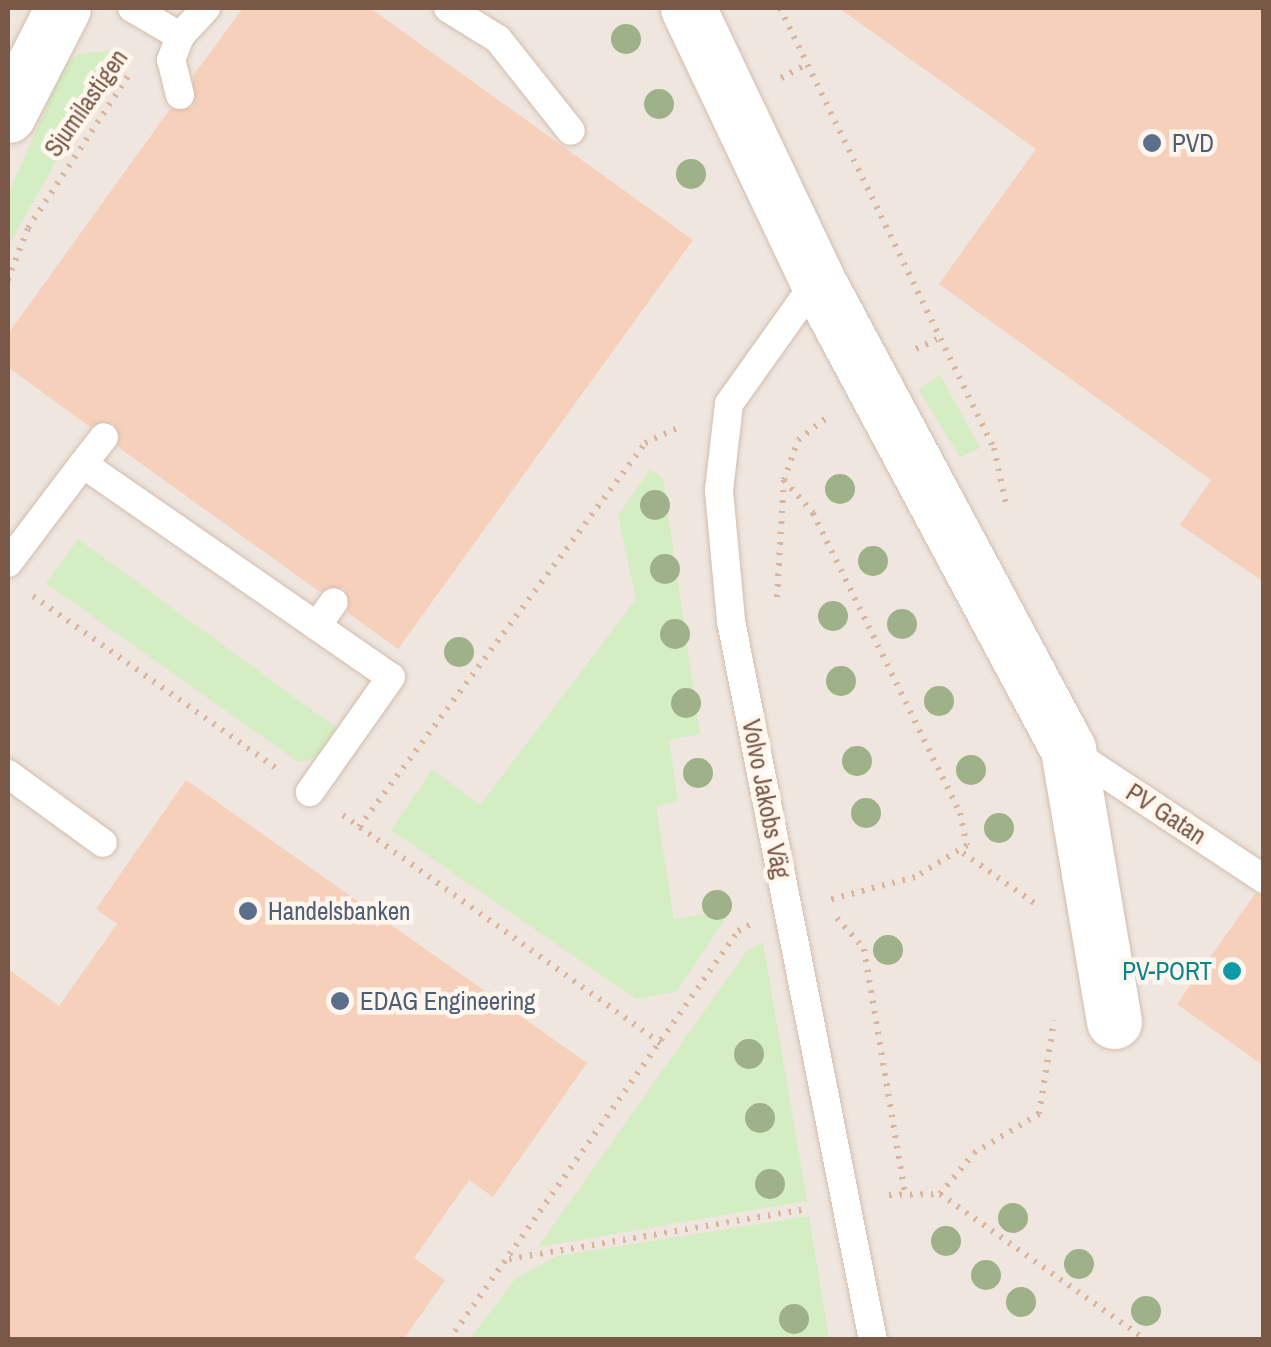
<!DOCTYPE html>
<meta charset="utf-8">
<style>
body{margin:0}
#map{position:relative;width:1271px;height:1347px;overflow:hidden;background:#fef4e5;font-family:"Archivo Narrow",sans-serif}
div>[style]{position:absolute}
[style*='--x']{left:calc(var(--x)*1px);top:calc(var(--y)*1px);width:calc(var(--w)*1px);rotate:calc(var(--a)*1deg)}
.industrial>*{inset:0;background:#eee6df}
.green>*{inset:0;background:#d4edc2}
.building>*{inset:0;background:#f6d0ba}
.path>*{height:6px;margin-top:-3px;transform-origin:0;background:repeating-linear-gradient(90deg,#dbb49d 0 2.5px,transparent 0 10.5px)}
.roads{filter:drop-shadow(0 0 2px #d3bdac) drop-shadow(0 0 2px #d3bdac)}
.lane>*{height:28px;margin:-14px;padding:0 14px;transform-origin:14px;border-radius:14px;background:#fff}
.street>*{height:55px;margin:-27.5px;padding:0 27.5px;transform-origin:27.5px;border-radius:27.5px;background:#fff}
.trees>*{width:30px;height:30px;margin:-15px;border-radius:50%;background:#9eb188}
.dots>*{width:28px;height:28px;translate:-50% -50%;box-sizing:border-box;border:5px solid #fff7ed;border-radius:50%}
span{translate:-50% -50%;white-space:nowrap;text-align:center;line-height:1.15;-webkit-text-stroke:9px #fff7ed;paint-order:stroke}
.street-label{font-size:25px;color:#795847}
.service-label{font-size:25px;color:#4e5e75}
.left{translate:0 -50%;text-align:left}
.culture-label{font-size:25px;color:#0d838f}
.right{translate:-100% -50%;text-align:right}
.frame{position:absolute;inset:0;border:10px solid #795847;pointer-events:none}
</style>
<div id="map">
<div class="industrial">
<i style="clip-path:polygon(8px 8px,1263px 8px,1263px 1339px,8px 1340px)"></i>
</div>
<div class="green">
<i style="clip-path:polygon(115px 50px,128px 59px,92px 98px,8px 246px,8px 196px,64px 65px,79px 54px)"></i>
<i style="clip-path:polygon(940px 375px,980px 448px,960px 457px,919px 390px)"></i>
<i style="clip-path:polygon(650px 469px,663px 479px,700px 734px,669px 740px,678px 801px,656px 806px,674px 919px,731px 910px,676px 992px,636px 999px,391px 830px,432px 770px,480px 805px,636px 599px,618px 516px)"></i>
<i style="clip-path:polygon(78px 539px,339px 730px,319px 757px,298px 762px,46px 583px)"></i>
<i style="clip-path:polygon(763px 942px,807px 1201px,538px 1247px,746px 952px)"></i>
<i style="clip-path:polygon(809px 1216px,829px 1339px,470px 1339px,515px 1279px,557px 1256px)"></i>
</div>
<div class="building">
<i style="clip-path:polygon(243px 8px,370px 8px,693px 240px,398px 649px,348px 613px,345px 588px,320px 592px,118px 447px,114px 423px,90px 427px,8px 367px,8px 334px,170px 109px,193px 107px,193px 76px)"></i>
<i style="clip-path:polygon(839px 8px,1264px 8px,1264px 582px,1180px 525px,1211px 480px,939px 284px,1036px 149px)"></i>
<i style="clip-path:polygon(186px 780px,587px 1063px,493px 1197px,469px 1180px,414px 1258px,445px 1280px,403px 1340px,8px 1340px,8px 969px,59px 1006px,117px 924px,96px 909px)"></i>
<i style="clip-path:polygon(1255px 894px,1264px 896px,1264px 1066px,1177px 1004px)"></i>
</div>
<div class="path">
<i style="--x:780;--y:8;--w:489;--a:64.1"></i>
<i style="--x:994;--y:448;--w:58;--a:78.1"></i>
<i style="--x:781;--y:78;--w:30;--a:-28"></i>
<i style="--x:8;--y:280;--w:56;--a:-69"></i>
<i style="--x:28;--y:228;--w:183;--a:-56.6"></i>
<i style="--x:916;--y:349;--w:23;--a:-25"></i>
<i style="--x:784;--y:480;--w:44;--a:48.7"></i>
<i style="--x:813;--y:513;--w:334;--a:63.9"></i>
<i style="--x:960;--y:813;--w:33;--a:78"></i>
<i style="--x:967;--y:845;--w:61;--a:148.4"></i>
<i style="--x:915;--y:877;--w:90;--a:165.2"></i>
<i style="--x:33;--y:596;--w:298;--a:35.3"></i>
<i style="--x:777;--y:597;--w:117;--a:-86.6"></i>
<i style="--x:784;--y:480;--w:42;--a:-70.7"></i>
<i style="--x:798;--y:440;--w:37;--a:-38"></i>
<i style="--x:343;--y:815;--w:393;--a:35.7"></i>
<i style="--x:359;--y:827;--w:479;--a:-53.3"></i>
<i style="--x:645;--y:443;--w:40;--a:-25"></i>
<i style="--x:963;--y:853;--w:90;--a:35.1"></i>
<i style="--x:837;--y:918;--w:41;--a:48.9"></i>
<i style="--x:864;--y:949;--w:247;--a:80.5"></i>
<i style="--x:940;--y:1194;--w:53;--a:-50.3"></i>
<i style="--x:974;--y:1153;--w:76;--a:-31"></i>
<i style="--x:1039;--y:1114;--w:95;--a:-80.9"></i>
<i style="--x:889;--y:1195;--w:51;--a:-1.1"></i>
<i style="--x:940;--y:1194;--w:252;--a:35.3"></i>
<i style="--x:509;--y:1259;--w:298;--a:-9.5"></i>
<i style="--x:449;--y:1340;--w:501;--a:-54.75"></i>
<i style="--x:738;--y:931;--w:13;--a:-27"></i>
</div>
<div class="roads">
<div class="lane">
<i style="--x:132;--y:8;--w:56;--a:30.3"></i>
<i style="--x:180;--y:36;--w:38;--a:-47"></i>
<i style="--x:448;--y:8;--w:59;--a:31.8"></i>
<i style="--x:498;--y:39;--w:117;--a:51.6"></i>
<i style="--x:180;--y:95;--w:36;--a:-104"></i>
<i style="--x:171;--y:60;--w:26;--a:-69"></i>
<i style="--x:817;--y:280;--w:152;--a:125.4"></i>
<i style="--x:729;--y:404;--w:88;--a:96.6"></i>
<i style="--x:719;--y:491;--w:131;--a:84.7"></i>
<i style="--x:731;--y:621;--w:733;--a:78.83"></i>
<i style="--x:83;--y:464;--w:34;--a:-52"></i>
<i style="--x:8;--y:563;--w:124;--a:-52.9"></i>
<i style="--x:83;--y:464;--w:374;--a:34.7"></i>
<i style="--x:391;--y:677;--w:141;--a:125.2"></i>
<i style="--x:317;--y:626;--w:29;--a:-55"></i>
<i style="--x:1069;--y:750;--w:234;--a:33.5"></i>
<i style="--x:8;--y:774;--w:117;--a:36"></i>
</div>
<div class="street">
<i style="--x:688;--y:8;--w:301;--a:64.6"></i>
<i style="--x:817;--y:280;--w:532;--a:61.85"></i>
<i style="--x:1068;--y:749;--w:276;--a:80.4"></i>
<i style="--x:8;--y:115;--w:120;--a:-62.8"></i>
</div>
</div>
<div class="trees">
<i style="left:626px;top:39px"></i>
<i style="left:659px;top:104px"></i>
<i style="left:691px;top:174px"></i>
<i style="left:840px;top:489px"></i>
<i style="left:655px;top:505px"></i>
<i style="left:873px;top:561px"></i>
<i style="left:665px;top:569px"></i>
<i style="left:833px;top:616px"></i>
<i style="left:902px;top:624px"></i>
<i style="left:675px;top:634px"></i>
<i style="left:459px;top:652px"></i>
<i style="left:841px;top:681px"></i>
<i style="left:939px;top:701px"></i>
<i style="left:686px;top:703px"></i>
<i style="left:857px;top:761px"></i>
<i style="left:971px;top:770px"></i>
<i style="left:698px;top:773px"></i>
<i style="left:866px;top:813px"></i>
<i style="left:999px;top:828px"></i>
<i style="left:717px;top:905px"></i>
<i style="left:888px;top:950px"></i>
<i style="left:749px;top:1054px"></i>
<i style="left:760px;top:1118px"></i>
<i style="left:770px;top:1184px"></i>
<i style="left:1013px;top:1218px"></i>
<i style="left:946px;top:1241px"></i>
<i style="left:1079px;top:1264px"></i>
<i style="left:986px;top:1275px"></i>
<i style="left:1021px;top:1302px"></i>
<i style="left:1146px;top:1311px"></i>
<i style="left:794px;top:1319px"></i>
</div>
<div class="dots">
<i style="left:1152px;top:143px;background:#5c6f8a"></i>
<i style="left:248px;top:911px;background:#5c6f8a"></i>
<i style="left:1232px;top:971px;background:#0f9aa8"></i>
<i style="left:340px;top:1001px;background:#5c6f8a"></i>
</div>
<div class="street-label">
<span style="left:86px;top:103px;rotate:-55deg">Sjumilastigen</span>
<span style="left:766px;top:799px;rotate:79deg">Volvo Jakobs Väg</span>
<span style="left:1166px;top:814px;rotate:33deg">PV Gatan</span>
</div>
<div class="service-label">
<span class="left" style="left:1172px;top:143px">PVD</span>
<span class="left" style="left:268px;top:911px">Handelsbanken</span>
<span class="left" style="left:360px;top:1001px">EDAG Engineering</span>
</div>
<div class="culture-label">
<span class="right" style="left:1212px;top:971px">PV-PORT</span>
</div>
<div class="frame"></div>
</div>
